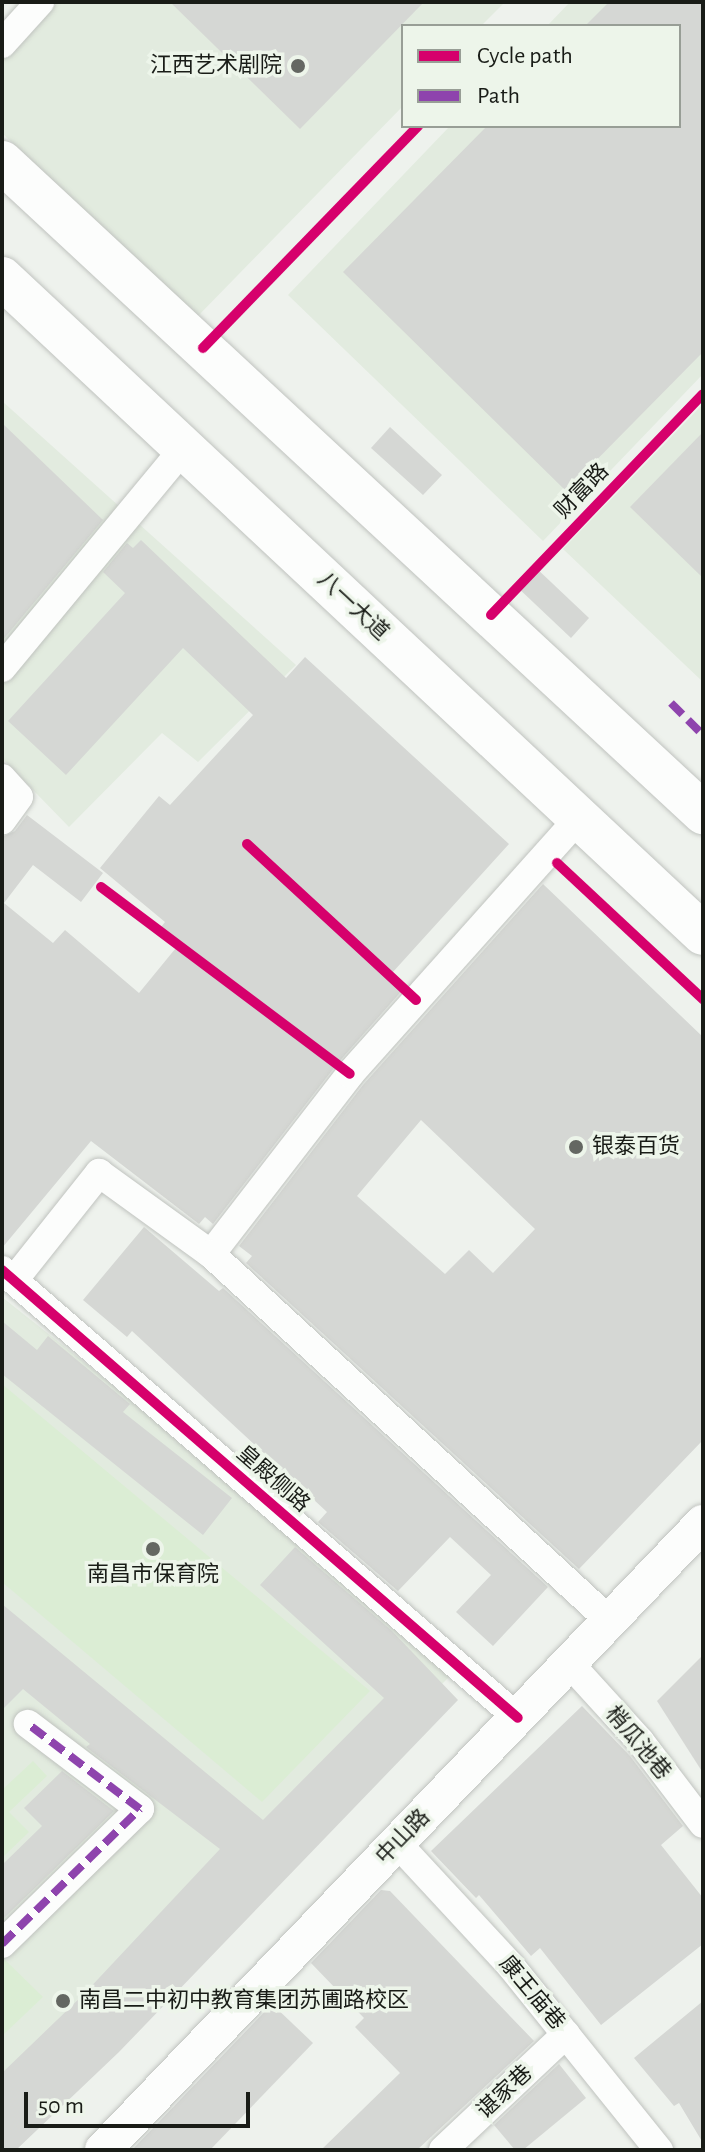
<!DOCTYPE html>
<meta charset="utf-8">
<style>
body{margin:0}
#map{position:relative;width:705px;height:2152px;overflow:hidden;background:#eef2ed;font-family:"Alegreya Sans","Noto Sans SC",sans-serif}
div>[style]{position:absolute}
[style*='--x']{left:calc(var(--x)*1px);top:calc(var(--y)*1px);width:calc(var(--w)*1px);rotate:calc(var(--a)*1deg)}
.built>*{inset:0;background:#e2ebdf}
.green>*{inset:0;background:#dbedd4}
.building>*{inset:0;background:#d5d7d4}
.roads{filter:drop-shadow(0 0 2px #c0c3bf) drop-shadow(0 0 2px #c0c3bf)}
.minor>*{height:28px;margin:-14px;padding:0 14px;transform-origin:14px;border-radius:14px;background:#fcfdfc}
.major>*{height:36px;margin:-18px;padding:0 18px;transform-origin:18px;border-radius:18px;background:#fcfdfc}
.highway>*{height:42px;margin:-21px;padding:0 21px;transform-origin:21px;border-radius:21px;background:#fcfdfc}
.quiet>*{height:8px;margin-top:-4px;transform-origin:0;background:repeating-linear-gradient(90deg,#8e44ad 0 16px,transparent 0 24px)}
.cycleway>*{height:10px;margin:-5px;padding:0 5px;transform-origin:5px;border-radius:5px;background:#d6006c}
.dots>*{width:22px;height:22px;translate:-50% -50%;box-sizing:border-box;border:4px solid #edf5ea;border-radius:50%}
span{translate:-50% -50%;white-space:nowrap;text-align:center;line-height:1.15;-webkit-text-stroke:7px #edf5ea;paint-order:stroke}
.poi-label{font-size:22px;color:#191c17}
.right{translate:-100% -50%;text-align:right}
.left{translate:0 -50%;text-align:left}
.street-label{font-size:22px;color:#191c17}
.frame{position:absolute;inset:0;border:4px solid #191c17;pointer-events:none}
.legend{position:absolute;left:401px;top:24px;width:280px;height:104px;box-sizing:border-box;background:#edf5ea;border:2px solid #989e96;margin:0;padding:10px 14px;list-style:none;font-size:24px;color:#191c17}
.legend li{display:flex;align-items:center;gap:16px;height:40px}
.legend b{width:40px;border:2px solid #989e96}
.scale{position:absolute;left:24px;top:2092px;width:226px;height:36px;box-sizing:border-box;border:4px solid #191c17;border-top:0;padding-left:10px;font-size:24px;line-height:28px;white-space:nowrap;color:#191c17;-webkit-text-stroke:6px #edf5ea;paint-order:stroke}
</style>
<div id="map">
<div class="built">
<i style="clip-path:polygon(58px 2px,505px 2px,481px 26px,403px 26px,403px 106px,197px 317px,2px 133px,2px 62px)"></i>
<i style="clip-path:polygon(570px 2px,703px 2px,703px 374px,543px 541px,288px 295px,450px 126px,679px 126px,679px 26px,547px 26px)"></i>
<i style="clip-path:polygon(2px 401px,296px 665px,198px 762px,162px 733px,69px 827px,2px 758px)"></i>
<i style="clip-path:polygon(703px 404px,703px 682px,563px 549px)"></i>
<i style="clip-path:polygon(2px 1297px,158px 1421px,450px 1676px,2px 2123px)"></i>
</div>
<div class="green">
<i style="clip-path:polygon(2px 1384px,370px 1691px,262px 1802px,2px 1582px)"></i>
<i style="clip-path:polygon(33px 1761px,47px 1776px,9px 1812px,29px 1832px,2px 1858px,2px 1790px)"></i>
<i style="clip-path:polygon(2px 1957px,43px 1997px,2px 2036px)"></i>
</div>
<div class="building">
<i style="clip-path:polygon(170px 2px,424px 2px,300px 129px)"></i>
<i style="clip-path:polygon(609px 2px,703px 2px,703px 352px,566px 491px,343px 272px,487px 126px,679px 126px,679px 26px,585px 26px)"></i>
<i style="clip-path:polygon(2px 423px,103px 520px,2px 641px)"></i>
<i style="clip-path:polygon(390px 427px,442px 475px,423px 495px,371px 448px)"></i>
<i style="clip-path:polygon(703px 432px,703px 578px,630px 507px)"></i>
<i style="clip-path:polygon(141px 540px,286px 678px,305px 657px,509px 844px,392px 973px,406px 986px,337px 1064px,213px 1224px,205px 1217px,199px 1224px,91px 1141px,2px 1248px,2px 837px,15px 831px,27px 815px,103px 873px,81px 902px,33px 865px,4px 903px,53px 943px,65px 930px,139px 993px,180px 943px,161px 927px,165px 922px,100px 868px,159px 796px,170px 805px,253px 715px,183px 648px,66px 775px,8px 721px,125px 593px,103px 572px,127px 543px,133px 548px)"></i>
<i style="clip-path:polygon(534px 566px,589px 618px,571px 638px,515px 585px)"></i>
<i style="clip-path:polygon(evenodd,543px 884px,703px 1037px,703px 1440px,579px 1569px,246px 1263px,252px 1256px,239px 1246px,363px 1085px,543px 884px,421px 1120px,535px 1229px,493px 1273px,469px 1250px,445px 1274px,357px 1196px,421px 1120px)"></i>
<i style="clip-path:polygon(144px 1227px,219px 1291px,223px 1288px,548px 1587px,493px 1646px,456px 1612px,491px 1575px,450px 1537px,398px 1591px,318px 1522px,327px 1512px,132px 1331px,127px 1337px,83px 1300px)"></i>
<i style="clip-path:polygon(2px 1321px,37px 1350px,48px 1336px,130px 1404px,123px 1412px,232px 1498px,203px 1535px,2px 1374px)"></i>
<i style="clip-path:polygon(295px 1547px,392px 1631px,458px 1700px,119px 2052px,16px 2150px,2px 2150px,2px 2073px,84px 1994px,220px 1849px,86px 1747px,90px 1744px,23px 1689px,2px 1710px,2px 1604px,263px 1820px,384px 1698px,260px 1585px)"></i>
<i style="clip-path:polygon(703px 1655px,703px 1773px,657px 1701px)"></i>
<i style="clip-path:polygon(582px 1706px,630px 1756px,683px 1826px,661px 1845px,703px 1898px,703px 1944px,601px 2025px,540px 1948px,531px 1956px,479px 1895px,476px 1898px,431px 1851px)"></i>
<i style="clip-path:polygon(62px 1771px,114px 1811px,2px 1920px,2px 1865px,42px 1826px,24px 1808px)"></i>
<i style="clip-path:polygon(381px 1890px,390px 1891px,534px 2041px,417px 2150px,321px 2150px,400px 2073px,355px 2027px,364px 2018px,311px 1963px)"></i>
<i style="clip-path:polygon(703px 2001px,703px 2143px,679px 2103px,674px 2106px,634px 2058px)"></i>
<i style="clip-path:polygon(272px 2004px,313px 2043px,210px 2150px,132px 2150px)"></i>
<i style="clip-path:polygon(559px 2064px,586px 2098px,523px 2150px,515px 2150px,494px 2125px)"></i>
</div>
<div class="roads">
<div class="minor">
<i style="--x:2;--y:44;--w:57;--a:-47.9"></i>
<i style="--x:2;--y:668;--w:286;--a:-50.4"></i>
<i style="--x:2;--y:778;--w:25;--a:48"></i>
<i style="--x:19;--y:797;--w:29;--a:126"></i>
<i style="--x:211;--y:1254;--w:227;--a:-52.3"></i>
<i style="--x:350;--y:1074;--w:343;--a:-48.2"></i>
<i style="--x:2;--y:1270;--w:683;--a:40.97"></i>
<i style="--x:14;--y:1280;--w:137;--a:-51.5"></i>
<i style="--x:99;--y:1173;--w:138;--a:35.9"></i>
<i style="--x:211;--y:1254;--w:542;--a:42.61"></i>
<i style="--x:570;--y:1664;--w:104;--a:47.7"></i>
<i style="--x:640;--y:1741;--w:104;--a:52.8"></i>
<i style="--x:397;--y:1843;--w:166;--a:47.2"></i>
<i style="--x:510;--y:1965;--w:238;--a:51.2"></i>
<i style="--x:2;--y:1944;--w:193;--a:-44.4"></i>
<i style="--x:140;--y:1809;--w:141;--a:-142.8"></i>
<i style="--x:443;--y:2150;--w:169;--a:-43.3"></i>
</div>
<div class="major">
<i style="--x:103;--y:2150;--w:868;--a:-46.26"></i>
</div>
<div class="highway">
<i style="--x:2;--y:162;--w:957;--a:42.88"></i>
<i style="--x:2;--y:278;--w:960;--a:43.1"></i>
</div>
</div>
<div class="quiet">
<i style="--x:671;--y:703;--w:45;--a:45"></i>
<i style="--x:2;--y:1944;--w:193;--a:-44.4"></i>
<i style="--x:140;--y:1809;--w:141;--a:-142.8"></i>
</div>
<div class="cycleway">
<i style="--x:203;--y:348;--w:309;--a:-45.9"></i>
<i style="--x:491;--y:615;--w:306;--a:-46.2"></i>
<i style="--x:247;--y:844;--w:230;--a:42.7"></i>
<i style="--x:557;--y:863;--w:200;--a:43"></i>
<i style="--x:101;--y:887;--w:311;--a:36.9"></i>
<i style="--x:2;--y:1270;--w:683;--a:40.97"></i>
</div>
<div class="dots">
<i style="left:298px;top:66px;background:#646762"></i>
<i style="left:576px;top:1147px;background:#646762"></i>
<i style="left:153px;top:1549px;background:#646762"></i>
<i style="left:63px;top:2001px;background:#646762"></i>
</div>
<div class="poi-label">
<span class="right" style="left:282px;top:66px">江西艺术剧院</span>
<span class="left" style="left:592px;top:1147px">银泰百货</span>
<span style="left:153px;top:1575px">南昌市保育院</span>
<span class="left" style="left:79px;top:2001px">南昌二中初中教育集团苏圃路校区</span>
</div>
<div class="street-label">
<span style="left:582px;top:491px;rotate:-46deg">财富路</span>
<span style="left:353px;top:606px;rotate:43deg">八一大道</span>
<span style="left:273px;top:1479px;rotate:41deg">皇殿侧路</span>
<span style="left:638px;top:1743px;rotate:50deg">梢瓜池巷</span>
<span style="left:403px;top:1837px;rotate:-46deg">中山路</span>
<span style="left:532px;top:1993px;rotate:50deg">康王庙巷</span>
<span style="left:505px;top:2092px;rotate:-43deg">谌家巷</span>
</div>
<div class="frame"></div>
<ul class="legend">
<li><b style="height:10px;background:#d6006c"></b>Cycle path</li>
<li><b style="height:10px;background:#8e44ad"></b>Path</li>
</ul>
<div class="scale">50 m</div>
</div>
